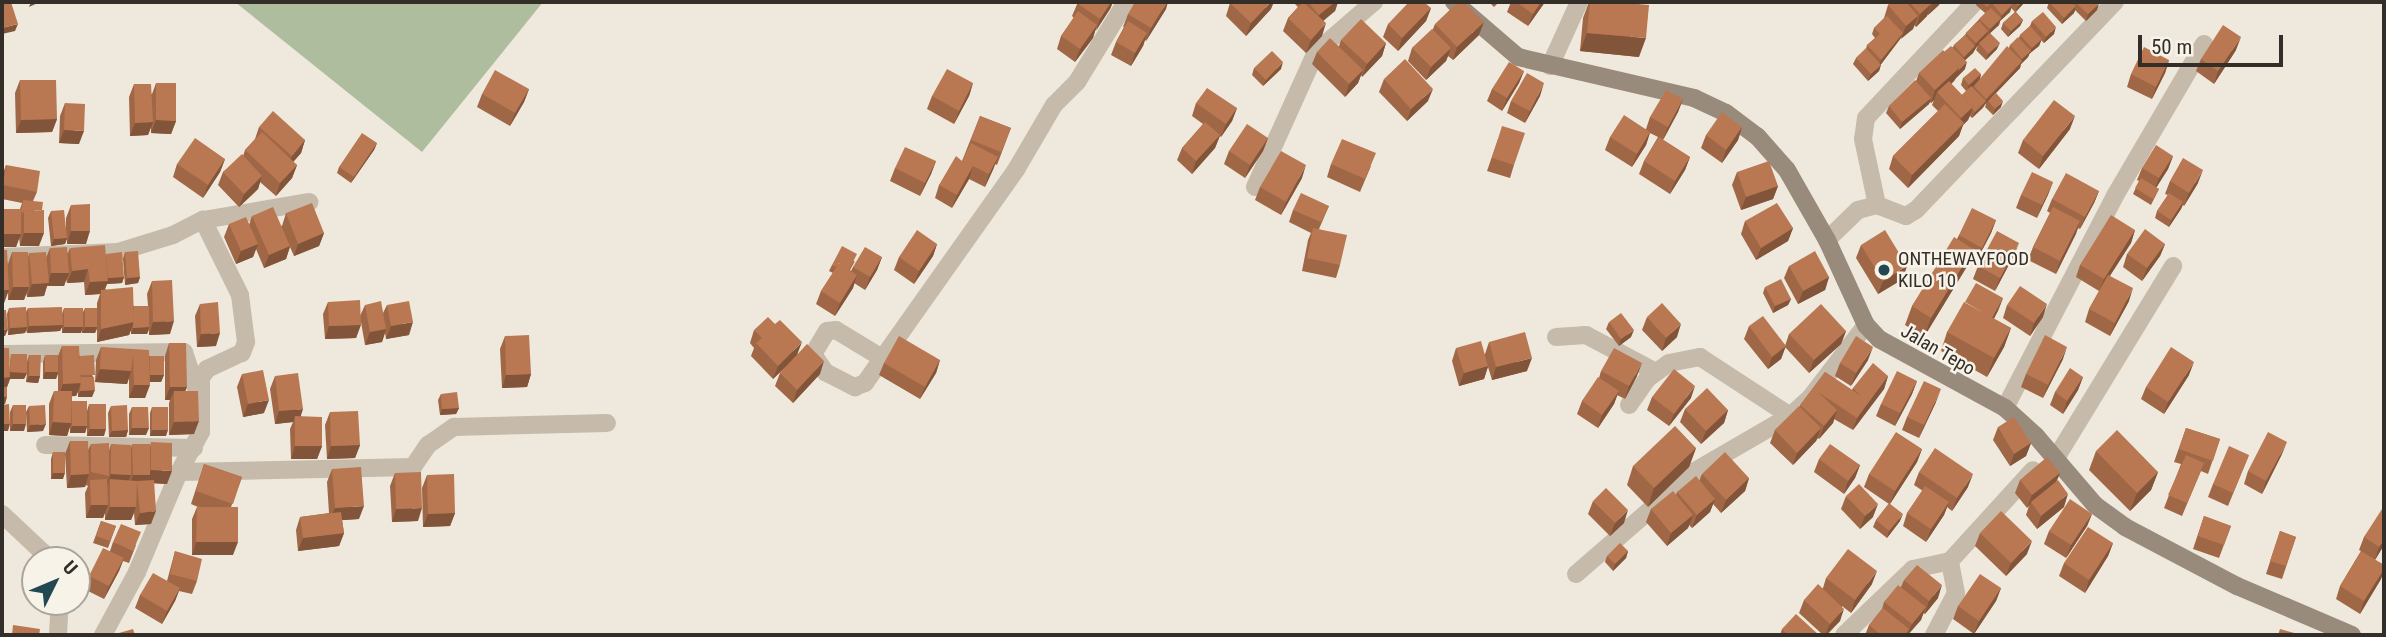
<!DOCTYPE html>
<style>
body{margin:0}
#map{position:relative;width:2386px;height:637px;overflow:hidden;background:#efe9dd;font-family:"Roboto Condensed",sans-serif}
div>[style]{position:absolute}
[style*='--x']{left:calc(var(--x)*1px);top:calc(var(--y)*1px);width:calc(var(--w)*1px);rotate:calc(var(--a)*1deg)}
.green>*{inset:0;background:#aebd9e}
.street>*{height:18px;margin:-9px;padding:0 9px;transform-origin:9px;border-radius:9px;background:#c6bbaa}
.secondary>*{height:18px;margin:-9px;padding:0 9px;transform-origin:9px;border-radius:9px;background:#998b7c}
.wall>*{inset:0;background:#9f6746}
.shaded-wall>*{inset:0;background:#825439}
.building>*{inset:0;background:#b97851}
.dots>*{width:19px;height:19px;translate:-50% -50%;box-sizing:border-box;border:4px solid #f7f3e9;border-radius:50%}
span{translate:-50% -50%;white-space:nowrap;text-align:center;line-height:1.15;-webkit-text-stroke:5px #f7f3e9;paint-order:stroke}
.poi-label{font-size:19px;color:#342e29}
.left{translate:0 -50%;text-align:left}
.street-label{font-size:19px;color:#342e29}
.frame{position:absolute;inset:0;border:4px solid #342e29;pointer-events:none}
.north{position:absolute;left:21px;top:546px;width:70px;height:70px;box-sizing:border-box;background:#f7f3e9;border:2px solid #a9a49c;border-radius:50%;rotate:47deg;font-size:19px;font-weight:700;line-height:28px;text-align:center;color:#342e29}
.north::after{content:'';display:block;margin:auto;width:24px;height:32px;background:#234851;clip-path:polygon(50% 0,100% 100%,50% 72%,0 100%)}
.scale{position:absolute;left:2138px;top:35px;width:145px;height:32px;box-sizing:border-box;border:4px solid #342e29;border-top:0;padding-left:9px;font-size:21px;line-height:24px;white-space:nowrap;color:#342e29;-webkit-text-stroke:5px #f7f3e9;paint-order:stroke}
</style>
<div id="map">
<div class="green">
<i style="clip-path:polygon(235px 2px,543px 2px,422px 152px)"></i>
</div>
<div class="street">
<i style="--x:1975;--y:2;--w:159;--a:133.2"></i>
<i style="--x:1866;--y:118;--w:21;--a:98"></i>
<i style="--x:1863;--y:139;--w:67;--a:78"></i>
<i style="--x:1877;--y:205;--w:31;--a:21"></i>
<i style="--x:1906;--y:216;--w:12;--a:-31"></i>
<i style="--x:1916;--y:210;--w:288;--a:-46.3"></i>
<i style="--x:1550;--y:66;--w:70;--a:-65.6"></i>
<i style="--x:1255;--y:187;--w:148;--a:-65.7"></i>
<i style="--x:1316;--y:52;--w:77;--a:-40.8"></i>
<i style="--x:1827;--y:240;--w:43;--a:-44.1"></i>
<i style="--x:1858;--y:210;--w:20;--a:-15"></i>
<i style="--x:2;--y:257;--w:116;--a:-2.5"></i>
<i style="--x:118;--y:252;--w:58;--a:-17.2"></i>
<i style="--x:173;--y:235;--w:34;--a:-27"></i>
<i style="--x:1556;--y:337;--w:30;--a:-4"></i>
<i style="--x:1586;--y:335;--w:79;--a:27.9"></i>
<i style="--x:2;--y:354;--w:182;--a:-0.6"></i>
<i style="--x:184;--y:352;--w:44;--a:71.6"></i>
<i style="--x:882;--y:358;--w:54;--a:-148.7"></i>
<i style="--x:836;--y:330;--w:9;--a:174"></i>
<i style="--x:827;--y:331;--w:27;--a:121"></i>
<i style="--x:813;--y:354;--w:22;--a:56"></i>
<i style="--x:825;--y:372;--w:34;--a:27"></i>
<i style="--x:855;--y:387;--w:11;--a:-22"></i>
<i style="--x:865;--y:383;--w:263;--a:-54.7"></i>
<i style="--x:1017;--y:168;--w:73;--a:-59.6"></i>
<i style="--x:1054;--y:105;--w:33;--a:-45"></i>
<i style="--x:1077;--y:82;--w:94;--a:-58.5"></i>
<i style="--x:1629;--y:405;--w:32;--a:-55"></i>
<i style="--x:1647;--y:379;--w:27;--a:-36"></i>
<i style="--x:1669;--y:363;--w:32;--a:-11"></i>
<i style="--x:1700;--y:357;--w:108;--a:33.2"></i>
<i style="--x:2005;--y:408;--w:241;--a:-62.6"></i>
<i style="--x:2116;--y:194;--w:174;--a:-59.6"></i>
<i style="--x:45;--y:445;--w:149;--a:1.2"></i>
<i style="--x:2056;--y:458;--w:225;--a:-58.6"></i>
<i style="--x:179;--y:472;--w:46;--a:-61.2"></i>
<i style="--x:201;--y:432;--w:54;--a:-90"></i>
<i style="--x:201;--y:378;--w:11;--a:-56"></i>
<i style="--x:207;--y:369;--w:38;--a:-25"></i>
<i style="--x:242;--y:353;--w:12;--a:-70"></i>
<i style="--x:246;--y:342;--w:47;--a:-97.3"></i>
<i style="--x:240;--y:295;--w:84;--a:-116.3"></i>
<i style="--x:203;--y:220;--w:108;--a:-9.6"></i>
<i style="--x:2;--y:514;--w:67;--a:43.2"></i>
<i style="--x:1576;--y:574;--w:157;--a:-40.9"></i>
<i style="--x:1695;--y:471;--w:110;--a:-30.1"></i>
<i style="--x:1790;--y:416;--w:27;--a:-42"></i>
<i style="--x:1810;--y:398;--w:92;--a:-52.5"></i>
<i style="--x:58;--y:635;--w:33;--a:-87"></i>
<i style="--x:103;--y:635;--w:72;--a:-61.6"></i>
<i style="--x:137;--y:572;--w:108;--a:-67.2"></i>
<i style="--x:179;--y:472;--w:234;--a:-1.2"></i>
<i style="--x:413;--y:467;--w:27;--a:-56"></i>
<i style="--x:428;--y:445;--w:32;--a:-35"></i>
<i style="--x:454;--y:427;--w:153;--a:-1.5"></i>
<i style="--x:1844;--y:635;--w:95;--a:-43.7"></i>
<i style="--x:1913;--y:569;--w:38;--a:-12"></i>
<i style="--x:1950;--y:561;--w:123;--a:-47.6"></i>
<i style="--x:1934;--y:635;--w:47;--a:-62.4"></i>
<i style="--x:1956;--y:593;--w:33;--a:-101"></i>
</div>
<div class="secondary">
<i style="--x:1454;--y:2;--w:84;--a:40.7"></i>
<i style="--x:1518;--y:57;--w:181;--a:13.1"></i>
<i style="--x:1694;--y:98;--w:35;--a:25"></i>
<i style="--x:1726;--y:113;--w:39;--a:37"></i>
<i style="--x:1757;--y:136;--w:45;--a:48.6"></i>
<i style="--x:1787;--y:170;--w:81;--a:60.3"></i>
<i style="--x:1827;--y:240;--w:94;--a:65.4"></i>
<i style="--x:1866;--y:325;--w:19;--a:47"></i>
<i style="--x:1879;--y:339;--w:144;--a:28.7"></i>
<i style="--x:2005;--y:408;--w:42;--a:42.1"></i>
<i style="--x:2036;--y:436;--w:91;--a:49.5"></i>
<i style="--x:2095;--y:505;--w:37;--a:36"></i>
<i style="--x:2125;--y:527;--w:127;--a:27.8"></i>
<i style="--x:2237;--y:586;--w:125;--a:23.1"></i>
</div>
<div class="wall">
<i style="clip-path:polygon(1078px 2px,1113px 2px,1110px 9px,1095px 31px,1093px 38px,1075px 62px,1057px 49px,1061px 36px,1074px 18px,1072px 16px)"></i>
<i style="clip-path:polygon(1293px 2px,1338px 2px,1335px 11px,1323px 20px,1322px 36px,1306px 53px,1283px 31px,1288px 18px,1298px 7px)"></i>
<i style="clip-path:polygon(1489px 2px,1499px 2px,1494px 7px)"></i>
<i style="clip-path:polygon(1511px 2px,1545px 2px,1528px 26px,1507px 12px)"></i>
<i style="clip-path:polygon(1589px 2px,1616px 2px,1639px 57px,1580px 51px,1583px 18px)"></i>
<i style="clip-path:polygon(1892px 2px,1940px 2px,1939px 5px,1928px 15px,1928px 14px,1927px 16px,1916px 27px,1914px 25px,1913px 29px,1901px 38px,1881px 64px,1879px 71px,1868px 81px,1853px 64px,1856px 58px,1866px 49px,1867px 45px,1875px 38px,1872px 34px,1874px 28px,1884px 18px,1888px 5px)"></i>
<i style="clip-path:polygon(1977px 2px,2025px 2px,2016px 12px,2023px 20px,2020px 26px,2008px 37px,2001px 29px,2003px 23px,2015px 12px,2011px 8px,2010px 12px,2000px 21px,1999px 25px,1990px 33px,1997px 49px,1986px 60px,1976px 50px,1978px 46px,1975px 49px,1973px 53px,1965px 60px,1965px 69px,1956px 78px,1954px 81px,1951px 84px,1962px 95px,1966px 91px,1961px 85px,1963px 78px,1981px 74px,1980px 79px,2009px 48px,2010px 45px,2019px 38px,2020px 35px,2030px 26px,2032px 21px,2054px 34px,2044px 43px,2041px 40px,2039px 46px,2029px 54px,2028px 57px,2021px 64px,2020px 68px,1991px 98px,2001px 107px,1993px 115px,1985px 107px,1987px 101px,1983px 108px,1972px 118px,1970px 116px,1968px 120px,1963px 125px,1959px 136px,1908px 188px,1889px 169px,1893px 156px,1938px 111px,1932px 105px,1934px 100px,1931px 103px,1930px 102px,1929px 104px,1900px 129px,1886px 113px,1889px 106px,1916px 81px,1919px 73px,1944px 52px,1953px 47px,1954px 45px,1965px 35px,1966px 33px,1989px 9px,1985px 13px,1976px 5px)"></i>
<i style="clip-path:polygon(2049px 2px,2097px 2px,2097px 10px,2086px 21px,2075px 10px,2077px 5px,2074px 13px,2062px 24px,2047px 8px)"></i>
<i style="clip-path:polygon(1230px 3px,1271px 9px,1246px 36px,1226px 16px)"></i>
<i style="clip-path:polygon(1431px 8px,1426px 21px,1398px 51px,1383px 37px,1388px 24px)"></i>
<i style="clip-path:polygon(1166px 9px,1146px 41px,1145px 40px,1143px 46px,1131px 66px,1111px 55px,1116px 42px,1124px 27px,1123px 27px,1128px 14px)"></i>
<i style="clip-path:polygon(1435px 24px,1479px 35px,1453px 60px,1448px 56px,1446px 61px,1426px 80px,1408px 61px,1412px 48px,1433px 29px)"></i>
<i style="clip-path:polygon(1341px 40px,1386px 43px,1382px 56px,1362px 77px,1361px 75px,1358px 83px,1345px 97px,1312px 64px,1317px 52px,1339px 46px)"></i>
<i style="clip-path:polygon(2236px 50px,2214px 84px,2196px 71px,2201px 59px)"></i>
<i style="clip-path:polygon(2169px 60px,2165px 73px,2152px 99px,2127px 87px,2131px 74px)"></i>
<i style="clip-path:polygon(1254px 68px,1281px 69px,1263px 86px,1252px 75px)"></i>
<i style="clip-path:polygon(1524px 71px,1519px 83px,1502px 111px,1487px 101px,1492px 89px)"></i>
<i style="clip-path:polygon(1384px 79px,1428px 101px,1407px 121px,1379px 92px)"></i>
<i style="clip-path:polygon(20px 80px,57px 119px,52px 132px,16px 133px,15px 93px)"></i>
<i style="clip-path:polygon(156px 83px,176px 121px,171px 134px,151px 133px,151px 127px,148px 135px,130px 136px,129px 97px,134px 84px,152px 94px)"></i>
<i style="clip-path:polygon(973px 83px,969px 96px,954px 124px,927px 109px,932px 96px)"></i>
<i style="clip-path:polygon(529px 89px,524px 102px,510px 126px,477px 107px,482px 94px)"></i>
<i style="clip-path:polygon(1540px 96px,1525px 123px,1507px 113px,1511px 101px)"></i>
<i style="clip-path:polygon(1683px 99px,1678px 112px,1663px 140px,1690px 157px,1685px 170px,1670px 194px,1639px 174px,1644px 161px,1658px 137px,1650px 133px,1646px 145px,1632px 167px,1605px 150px,1610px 137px,1646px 129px,1650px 117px)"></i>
<i style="clip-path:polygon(65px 103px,79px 144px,59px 143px,60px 116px)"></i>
<i style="clip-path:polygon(1196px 103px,1237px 108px,1232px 121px,1221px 137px,1220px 136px,1215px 148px,1192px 174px,1177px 160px,1182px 148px,1203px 124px,1192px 116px)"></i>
<i style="clip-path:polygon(980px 116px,1011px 128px,997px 165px,995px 164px,985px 187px,969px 179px,952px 208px,935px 198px,939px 185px,962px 161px)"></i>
<i style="clip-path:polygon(259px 127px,305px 140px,301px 153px,293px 162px,297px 165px,292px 178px,276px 196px,260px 182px,258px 189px,239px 207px,218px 185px,223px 172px,243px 156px,245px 150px,255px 139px)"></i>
<i style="clip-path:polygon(1742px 127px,1738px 140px,1722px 163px,1701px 148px,1706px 135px)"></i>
<i style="clip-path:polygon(2070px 129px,2039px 169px,2018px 153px,2023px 140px)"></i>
<i style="clip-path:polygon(1268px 138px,1263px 151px,1245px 178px,1224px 164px,1229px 151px)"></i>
<i style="clip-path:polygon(1498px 139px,1514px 165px,1510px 178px,1487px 171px)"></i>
<i style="clip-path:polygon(377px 143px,374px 150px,351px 183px,337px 173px,339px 167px)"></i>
<i style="clip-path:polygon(2173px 156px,2168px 169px,2156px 188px,2159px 189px,2151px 205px,2133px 194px,2139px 181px,2137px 180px,2142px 168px)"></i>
<i style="clip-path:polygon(225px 159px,220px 172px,203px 198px,173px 177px,177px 164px)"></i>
<i style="clip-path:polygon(936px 161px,931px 174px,920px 196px,890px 181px,895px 168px)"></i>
<i style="clip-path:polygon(1331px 164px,1371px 166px,1360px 192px,1327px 177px)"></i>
<i style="clip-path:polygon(6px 165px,37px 192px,33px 201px,39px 246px,20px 246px,19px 237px,16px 247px,2px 247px,2px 209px,20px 209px,22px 203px,2px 199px,2px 176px)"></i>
<i style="clip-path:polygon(1737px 172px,1778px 186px,1773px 199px,1741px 210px,1732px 185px)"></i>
<i style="clip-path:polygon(1302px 178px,1281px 215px,1255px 200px,1260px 187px)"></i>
<i style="clip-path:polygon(2170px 181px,2198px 183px,2184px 206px,2183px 205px,2181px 209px,2169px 227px,2155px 218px,2157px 211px,2168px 195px,2165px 194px)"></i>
<i style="clip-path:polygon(2053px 182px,2037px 218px,2016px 208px,2021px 195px)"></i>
<i style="clip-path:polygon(2099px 191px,2094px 203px,2080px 229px,2078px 228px,2056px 274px,2028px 260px,2033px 247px,2050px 213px,2047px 211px,2052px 199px)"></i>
<i style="clip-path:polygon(71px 205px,86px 244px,67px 244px,67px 239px,65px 244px,51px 246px,48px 218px,51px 211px,66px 232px,66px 218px)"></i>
<i style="clip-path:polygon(1329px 206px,1319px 229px,1340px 265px,1336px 278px,1302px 271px,1308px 240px,1311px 233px,1289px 222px,1293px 210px)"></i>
<i style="clip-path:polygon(286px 213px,324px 233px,319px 246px,294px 256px,290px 247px,286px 259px,264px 268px,256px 249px,253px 257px,236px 264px,224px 237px,229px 224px,249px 225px,252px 216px,282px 226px)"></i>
<i style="clip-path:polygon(1996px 220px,1991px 233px,1977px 260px,1970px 257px,1966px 268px,1924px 337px,1905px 325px,1912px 306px,1957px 239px,1959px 235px)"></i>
<i style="clip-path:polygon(1745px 221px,1793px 228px,1788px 241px,1756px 260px,1741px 234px)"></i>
<i style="clip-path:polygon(2135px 230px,2131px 243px,2110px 276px,2129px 301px,2110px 336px,2085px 322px,2089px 309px,2099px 291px,2076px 277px,2080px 265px)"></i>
<i style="clip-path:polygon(937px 244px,933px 256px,914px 284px,894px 270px,899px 257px)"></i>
<i style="clip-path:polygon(2165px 244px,2160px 256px,2142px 281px,2123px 267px,2127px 254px)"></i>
<i style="clip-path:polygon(1861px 245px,1903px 279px,1878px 294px,1856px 258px)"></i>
<i style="clip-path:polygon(50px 248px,68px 253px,70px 248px,105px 254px,124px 277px,122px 283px,107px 284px,105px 289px,134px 306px,148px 306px,147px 294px,152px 281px,170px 334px,149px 335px,149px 330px,147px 334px,131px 334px,131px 330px,129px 335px,97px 342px,97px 329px,95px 333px,82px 333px,82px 329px,81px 333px,62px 333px,62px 327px,60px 331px,27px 333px,26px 330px,25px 333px,8px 335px,7px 314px,9px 308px,26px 312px,28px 308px,62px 314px,64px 308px,83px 312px,85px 308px,97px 308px,97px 303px,100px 294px,85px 295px,84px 282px,67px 283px,66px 279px,64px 286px,47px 286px,44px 296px,27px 297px,26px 292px,24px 300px,8px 300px,8px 291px,4px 303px,2px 303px,2px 250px,8px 264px,12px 252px,28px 257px,29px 253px,46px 258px)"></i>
<i style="clip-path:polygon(125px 252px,140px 277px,138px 283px,125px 285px,123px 259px)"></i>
<i style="clip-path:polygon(2014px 255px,1995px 291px,1973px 279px,1978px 266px)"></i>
<i style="clip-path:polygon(882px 257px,877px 270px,865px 290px,854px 283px,853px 288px,835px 316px,816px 304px,821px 291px,833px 273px,829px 271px,832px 265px,855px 261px,850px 270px,851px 271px,853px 267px)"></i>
<i style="clip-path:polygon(1789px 266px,1829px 277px,1825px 290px,1798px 304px,1784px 278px)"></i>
<i style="clip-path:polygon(1765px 287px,1791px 299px,1788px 305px,1773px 313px,1763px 293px)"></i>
<i style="clip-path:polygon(2003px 298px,1994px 319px,2011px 328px,2004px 347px,1987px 377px,1941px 351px,1947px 332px)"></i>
<i style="clip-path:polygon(328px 302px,360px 316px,365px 305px,383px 313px,387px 305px,409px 335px,386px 339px,385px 333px,382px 342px,365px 345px,361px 322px,356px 338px,325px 339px,323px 314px)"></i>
<i style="clip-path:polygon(200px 304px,216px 346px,197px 347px,195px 316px)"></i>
<i style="clip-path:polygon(2007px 305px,2043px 317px,2030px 336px,2003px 318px)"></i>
<i style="clip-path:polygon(1647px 317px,1677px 337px,1662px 351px,1642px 330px)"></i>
<i style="clip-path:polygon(1609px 322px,1631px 337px,1619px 346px,1606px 329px)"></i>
<i style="clip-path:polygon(1749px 326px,1785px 346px,1789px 334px,1846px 331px,1841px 344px,1809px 373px,1785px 347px,1781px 359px,1768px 369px,1744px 339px)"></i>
<i style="clip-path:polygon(754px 330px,798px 354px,820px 374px,793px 403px,775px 386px,780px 373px,789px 364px,773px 379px,751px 356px,754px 348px,750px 343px)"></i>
<i style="clip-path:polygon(505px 336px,531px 374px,527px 387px,502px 388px,500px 349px)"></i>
<i style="clip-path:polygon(1489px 342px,1527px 371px,1492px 380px,1488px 367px,1484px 379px,1459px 386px,1452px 361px,1456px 348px,1485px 354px)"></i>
<i style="clip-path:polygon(169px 343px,185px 391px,194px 434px,169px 435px,169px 403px,170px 400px,165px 400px,165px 356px)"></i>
<i style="clip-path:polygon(62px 346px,80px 356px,94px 378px,92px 397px,78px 397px,78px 392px,76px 396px,72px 396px,72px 403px,87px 411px,89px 404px,104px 436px,87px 436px,87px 427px,85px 433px,70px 433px,70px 427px,67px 436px,49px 435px,49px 404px,54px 391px,58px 391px,58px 374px,56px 379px,43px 379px,43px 362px,45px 355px,58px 356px)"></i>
<i style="clip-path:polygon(101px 347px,150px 356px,164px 375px,161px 382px,150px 382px,145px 398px,129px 398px,129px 378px,127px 384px,95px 382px,96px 360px)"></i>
<i style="clip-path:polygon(11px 354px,27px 362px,29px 355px,40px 376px,38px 383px,26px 382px,27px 373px,24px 379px,10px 379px,7px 387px,5px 404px)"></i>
<i style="clip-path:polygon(2063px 359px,2043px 398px,2021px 387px,2026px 374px)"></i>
<i style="clip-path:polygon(940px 360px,936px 373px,920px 399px,879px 375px,884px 363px)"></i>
<i style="clip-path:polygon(1868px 360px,1851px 386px,1835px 376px,1840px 363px)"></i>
<i style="clip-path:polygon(1601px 371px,1637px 376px,1625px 399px,1617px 395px,1614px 404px,1598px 428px,1577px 414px,1582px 401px,1599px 378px)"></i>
<i style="clip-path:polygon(1825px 372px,1852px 390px,1853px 388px,1888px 376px,1884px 389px,1853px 430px,1834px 419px,1833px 423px,1819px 439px,1818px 438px,1816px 441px,1793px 465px,1770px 443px,1775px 430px,1799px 407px)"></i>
<i style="clip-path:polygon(242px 374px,264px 413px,243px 417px,237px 387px)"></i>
<i style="clip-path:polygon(2189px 375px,2164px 414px,2141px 399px,2146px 387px)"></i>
<i style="clip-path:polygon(275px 376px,301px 416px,322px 446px,317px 459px,291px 459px,290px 429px,293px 422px,275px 424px,270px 389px)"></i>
<i style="clip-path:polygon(2083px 377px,2078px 390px,2063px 414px,2050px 405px,2055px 392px)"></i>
<i style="clip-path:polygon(1917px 381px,1912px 394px,1895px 426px,1876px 416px,1881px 404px)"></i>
<i style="clip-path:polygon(441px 394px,459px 408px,456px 414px,440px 415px,438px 400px)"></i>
<i style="clip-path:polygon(1652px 397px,1691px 398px,1669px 426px,1647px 410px)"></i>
<i style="clip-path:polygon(1936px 402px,1919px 438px,1902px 430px,1907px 417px)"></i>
<i style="clip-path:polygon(13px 405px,24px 431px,10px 431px,10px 412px)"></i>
<i style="clip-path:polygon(29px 406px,43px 431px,27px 432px,26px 412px)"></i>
<i style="clip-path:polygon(111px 406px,128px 430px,126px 437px,109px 437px,108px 413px)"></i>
<i style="clip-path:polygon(132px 407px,146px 435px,129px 435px,129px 414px)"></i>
<i style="clip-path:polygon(152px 407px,166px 436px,150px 436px,150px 413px)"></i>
<i style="clip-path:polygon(1685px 409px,1728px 410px,1724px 423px,1701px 444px,1680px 422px)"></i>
<i style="clip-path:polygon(330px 412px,360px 445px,355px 458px,327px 459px,325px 425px)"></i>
<i style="clip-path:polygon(1998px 427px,2031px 443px,2026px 456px,2010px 466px,1993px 440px)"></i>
<i style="clip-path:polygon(2186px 428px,2220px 439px,2208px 474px,2201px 471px,2182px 516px,2164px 508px,2181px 464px,2174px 462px)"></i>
<i style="clip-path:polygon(70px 441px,88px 450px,91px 444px,109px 451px,111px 444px,131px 448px,132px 444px,150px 447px,151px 442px,167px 484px,154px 483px,151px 524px,135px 525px,134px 513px,131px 520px,105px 520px,105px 512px,103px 518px,86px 518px,85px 493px,88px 486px,86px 485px,86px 484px,85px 487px,67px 488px,65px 454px)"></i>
<i style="clip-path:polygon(1696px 448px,1689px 467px,1648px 507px,1627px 485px,1633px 466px)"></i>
<i style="clip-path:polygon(1922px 449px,1917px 462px,1890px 504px,1900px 521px,1887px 538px,1873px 527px,1876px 520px,1889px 504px,1864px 487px,1869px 474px)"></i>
<i style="clip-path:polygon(2096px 451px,2158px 472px,2151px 490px,2130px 511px,2089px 470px)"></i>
<i style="clip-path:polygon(53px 452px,63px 479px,51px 479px,51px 459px)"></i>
<i style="clip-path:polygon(2282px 454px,2262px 494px,2244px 484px,2248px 471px)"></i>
<i style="clip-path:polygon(2249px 455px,2228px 506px,2208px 497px,2213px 484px)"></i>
<i style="clip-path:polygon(1819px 459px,1860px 465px,1855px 478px,1844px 494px,1814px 472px)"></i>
<i style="clip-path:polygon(204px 464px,242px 477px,231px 507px,233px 555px,192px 555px,192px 519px,197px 507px,198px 507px,191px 504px)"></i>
<i style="clip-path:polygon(332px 469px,359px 519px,342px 520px,344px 533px,339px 546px,298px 551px,296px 530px,300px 517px,329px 513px,327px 482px)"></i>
<i style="clip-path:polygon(1919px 472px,1968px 487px,1952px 511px,1947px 507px,1944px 515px,1926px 542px,1903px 526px,1907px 513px,1923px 491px,1914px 485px)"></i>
<i style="clip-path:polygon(395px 473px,418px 521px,392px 522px,390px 486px)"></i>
<i style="clip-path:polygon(2060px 473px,2056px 482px,2064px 507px,2037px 529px,2026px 515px,2029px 506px,2027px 508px,2015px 493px,2020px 480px)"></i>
<i style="clip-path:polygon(1702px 474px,1749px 478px,1745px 491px,1721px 513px,1713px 504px,1710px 512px,1692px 528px,1689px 525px,1688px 528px,1667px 546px,1646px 522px,1651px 509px,1676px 495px,1677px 492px,1699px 481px)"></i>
<i style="clip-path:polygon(427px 475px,455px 513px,450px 526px,423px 527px,422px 488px)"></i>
<i style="clip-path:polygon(1846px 496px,1873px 517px,1860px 529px,1841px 509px)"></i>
<i style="clip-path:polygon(1593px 501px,1624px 523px,1610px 536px,1588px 514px)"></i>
<i style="clip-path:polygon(2384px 511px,2384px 545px,2375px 560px,2384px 565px,2384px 570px,2381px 579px,2360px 614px,2336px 599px,2340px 586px,2361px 551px,2359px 550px,2364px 537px)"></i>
<i style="clip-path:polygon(2092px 514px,2087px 526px,2066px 558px,2044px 544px,2049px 531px)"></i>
<i style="clip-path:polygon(2204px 516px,2231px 526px,2219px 558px,2193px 549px)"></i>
<i style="clip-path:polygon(101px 521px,116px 526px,108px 548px,93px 543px)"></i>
<i style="clip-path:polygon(2280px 531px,2296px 537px,2282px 579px,2266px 574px)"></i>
<i style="clip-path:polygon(1980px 533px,2027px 554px,2006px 576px,1975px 546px)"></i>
<i style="clip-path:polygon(113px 542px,136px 545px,129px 563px,123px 561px,119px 571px,104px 599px,84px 589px,89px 576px,110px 551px)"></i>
<i style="clip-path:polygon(2113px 543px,2108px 556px,2085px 593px,2059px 576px,2064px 563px)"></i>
<i style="clip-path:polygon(175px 551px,197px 581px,192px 594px,179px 591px,175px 601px,162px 624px,135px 608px,140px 595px,167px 581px)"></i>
<i style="clip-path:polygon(1628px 551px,1626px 558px,1613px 571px,1605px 562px,1607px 556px)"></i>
<i style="clip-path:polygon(1826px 578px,1872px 584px,1851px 613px,1842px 606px,1840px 621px,1827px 635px,1823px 635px,1799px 613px,1804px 600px,1823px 588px)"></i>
<i style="clip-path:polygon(1904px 580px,1938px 598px,1925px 614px,1923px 613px,1921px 620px,1908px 635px,1865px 635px,1869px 625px,1882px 609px,1884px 602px,1901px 587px)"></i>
<i style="clip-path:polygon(2001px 588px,1996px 601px,1974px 634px,1953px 619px,1958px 606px)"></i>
<i style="clip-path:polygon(1782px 629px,1819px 635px,1780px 635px)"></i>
</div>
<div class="shaded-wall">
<i style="clip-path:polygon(31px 2px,40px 2px,29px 7px)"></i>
<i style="clip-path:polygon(1111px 2px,1113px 2px,1110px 9px,1096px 31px,1100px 19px)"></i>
<i style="clip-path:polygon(1167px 2px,1168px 2px,1166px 9px,1146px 41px,1151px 28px)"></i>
<i style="clip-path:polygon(1271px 2px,1274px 2px,1271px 9px,1246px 36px,1251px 23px)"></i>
<i style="clip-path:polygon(1335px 2px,1338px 2px,1335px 11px,1315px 28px,1319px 15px)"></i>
<i style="clip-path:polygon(1541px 2px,1545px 2px,1528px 26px,1533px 14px)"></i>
<i style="clip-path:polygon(1933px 2px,1940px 2px,1939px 5px,1928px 15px)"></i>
<i style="clip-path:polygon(2022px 2px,2025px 2px,2015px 12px,2018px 6px)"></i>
<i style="clip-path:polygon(1932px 3px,1927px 16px,1916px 27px,1920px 14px)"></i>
<i style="clip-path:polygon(2099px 4px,2097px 10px,2086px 21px,2088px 14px)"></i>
<i style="clip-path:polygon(2012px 5px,2010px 12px,2000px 21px,1999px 25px,1987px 36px,1990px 29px,2001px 19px,2002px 15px)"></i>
<i style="clip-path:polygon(2076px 6px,2074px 13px,2062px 24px,2064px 18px)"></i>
<i style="clip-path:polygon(1431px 8px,1426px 21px,1398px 51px,1402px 38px)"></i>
<i style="clip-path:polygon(1918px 16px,1913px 29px,1901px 39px,1906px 26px)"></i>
<i style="clip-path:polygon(2023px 20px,2020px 26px,2008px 37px,2011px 31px)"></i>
<i style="clip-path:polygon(1484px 22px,1479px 35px,1453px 60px,1457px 47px)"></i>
<i style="clip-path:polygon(1326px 23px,1322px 36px,1306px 53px,1311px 40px)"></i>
<i style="clip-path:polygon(18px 24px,15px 31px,2px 34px,2px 28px)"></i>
<i style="clip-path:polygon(1097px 25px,1093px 38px,1075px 62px,1080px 49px)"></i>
<i style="clip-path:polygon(2056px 27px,2054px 34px,2044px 43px,2046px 37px)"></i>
<i style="clip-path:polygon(1988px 31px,1986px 38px,1979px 43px,1973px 53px,1962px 63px,1964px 57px,1974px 47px,1976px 43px)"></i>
<i style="clip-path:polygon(1147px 33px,1143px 46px,1131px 66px,1135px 53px)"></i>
<i style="clip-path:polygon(1587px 33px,1646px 38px,1639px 57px,1580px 51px)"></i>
<i style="clip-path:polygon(1903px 33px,1900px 39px,1879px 67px,1881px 60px)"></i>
<i style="clip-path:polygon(2241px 37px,2236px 50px,2214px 84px,2218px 71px)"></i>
<i style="clip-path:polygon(2042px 39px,2039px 46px,2029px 54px,2032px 48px)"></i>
<i style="clip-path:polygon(1386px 43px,1382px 56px,1362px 77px,1367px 64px)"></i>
<i style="clip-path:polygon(2000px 43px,1997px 49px,1986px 60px,1988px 54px)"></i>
<i style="clip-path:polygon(1451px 48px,1446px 61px,1426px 80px,1431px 67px)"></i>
<i style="clip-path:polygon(2031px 51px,2028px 57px,2021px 64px,2020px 68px,1972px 118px,1975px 112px,2021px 63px,2022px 59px)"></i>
<i style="clip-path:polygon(2169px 60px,2165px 73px,2152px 99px,2156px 87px)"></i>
<i style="clip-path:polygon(1283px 62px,1281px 69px,1263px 86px,1266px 80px)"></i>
<i style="clip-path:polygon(1967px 62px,1965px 69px,1956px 78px,1954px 81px,1940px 95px,1937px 92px,1934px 100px,1931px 103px,1935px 90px,1959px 68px)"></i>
<i style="clip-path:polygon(1881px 65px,1879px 71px,1868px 81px,1871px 74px)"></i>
<i style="clip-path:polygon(1363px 70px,1358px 83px,1345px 97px,1349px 84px)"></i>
<i style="clip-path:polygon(1524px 71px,1519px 83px,1502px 111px,1507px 98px)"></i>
<i style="clip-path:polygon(1981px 74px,1979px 81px,1967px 92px,1969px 85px)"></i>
<i style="clip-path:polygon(973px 83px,969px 96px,954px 124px,959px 111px)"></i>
<i style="clip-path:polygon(1544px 83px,1540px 96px,1525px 123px,1530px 111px)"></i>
<i style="clip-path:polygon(529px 89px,524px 102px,510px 126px,515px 113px)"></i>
<i style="clip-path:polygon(1433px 89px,1428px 101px,1407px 121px,1411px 109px)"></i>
<i style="clip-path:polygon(1931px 98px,1929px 104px,1900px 129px,1902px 122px)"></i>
<i style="clip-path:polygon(1683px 99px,1678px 112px,1663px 140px,1668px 127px)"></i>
<i style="clip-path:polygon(2003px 101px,2001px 107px,1993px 115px,1995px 109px)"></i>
<i style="clip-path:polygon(1973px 107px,1968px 120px,1963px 125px,1959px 136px,1908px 188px,1912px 175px,1957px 130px,1961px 118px)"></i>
<i style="clip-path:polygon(1237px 108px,1232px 121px,1221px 137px,1226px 124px)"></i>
<i style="clip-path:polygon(2075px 116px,2070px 129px,2039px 169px,2043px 156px)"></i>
<i style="clip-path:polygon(57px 119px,52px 132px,16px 133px,21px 120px)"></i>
<i style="clip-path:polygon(156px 120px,176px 121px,171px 134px,151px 133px)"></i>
<i style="clip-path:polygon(153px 122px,148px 135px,130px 136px,135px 123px)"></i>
<i style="clip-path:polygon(1742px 127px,1738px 140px,1722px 163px,1726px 150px)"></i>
<i style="clip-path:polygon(64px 130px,84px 131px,79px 144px,59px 143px)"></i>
<i style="clip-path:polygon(1650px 132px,1646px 145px,1632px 167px,1637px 154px)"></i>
<i style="clip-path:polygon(1220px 135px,1215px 148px,1192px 174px,1196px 161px)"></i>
<i style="clip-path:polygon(1268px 138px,1263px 151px,1245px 178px,1250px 165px)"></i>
<i style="clip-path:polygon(305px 140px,301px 153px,287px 169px,292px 156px)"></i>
<i style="clip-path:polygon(377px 143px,374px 150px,351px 183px,354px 177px)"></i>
<i style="clip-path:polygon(2173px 156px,2168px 169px,2154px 191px,2159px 178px)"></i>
<i style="clip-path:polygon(998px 157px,993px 170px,985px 187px,989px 174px)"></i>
<i style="clip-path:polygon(1690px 157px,1685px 170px,1670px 194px,1675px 181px)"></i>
<i style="clip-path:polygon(225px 159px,220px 172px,203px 198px,208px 185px)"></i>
<i style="clip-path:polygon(936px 161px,931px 174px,920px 196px,925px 183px)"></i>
<i style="clip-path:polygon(297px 165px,292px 178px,276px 196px,280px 183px)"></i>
<i style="clip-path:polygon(1306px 165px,1302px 178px,1281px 215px,1286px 202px)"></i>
<i style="clip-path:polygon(973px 166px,969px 179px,952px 208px,957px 195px)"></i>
<i style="clip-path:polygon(2203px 170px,2198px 183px,2184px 206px,2189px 193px)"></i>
<i style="clip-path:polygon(262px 176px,258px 189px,239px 207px,244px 194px)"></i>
<i style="clip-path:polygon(2053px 182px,2048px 195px,2037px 218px,2042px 205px)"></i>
<i style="clip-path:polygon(1778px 186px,1773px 199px,1741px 210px,1746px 197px)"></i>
<i style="clip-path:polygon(2099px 191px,2094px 203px,2080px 229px,2085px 217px)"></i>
<i style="clip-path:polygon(2183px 202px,2181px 209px,2169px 227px,2171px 220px)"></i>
<i style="clip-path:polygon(1996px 220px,1991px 233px,1977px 260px,1982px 248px)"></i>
<i style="clip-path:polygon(2080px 221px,2076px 234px,2056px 274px,2060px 261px)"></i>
<i style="clip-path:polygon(1793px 228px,1788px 241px,1756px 260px,1761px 248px)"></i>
<i style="clip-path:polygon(2135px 230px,2131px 243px,2099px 292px,2104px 279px)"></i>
<i style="clip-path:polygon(71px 231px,90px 231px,86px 244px,67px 244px)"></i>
<i style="clip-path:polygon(24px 233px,44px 233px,39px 246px,20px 246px)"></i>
<i style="clip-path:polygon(324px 233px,319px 246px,294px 256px,298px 244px)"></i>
<i style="clip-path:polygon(2px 234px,21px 234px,16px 247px,2px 247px)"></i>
<i style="clip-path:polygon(67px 238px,65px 244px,51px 246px,54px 239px)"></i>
<i style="clip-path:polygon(2019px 243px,2014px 255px,1995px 291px,2000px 278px)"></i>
<i style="clip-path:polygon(258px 244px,253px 257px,236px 264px,241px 251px)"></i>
<i style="clip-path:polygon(937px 244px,933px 256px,914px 284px,919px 271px)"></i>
<i style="clip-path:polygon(2165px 244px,2160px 256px,2142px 281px,2147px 268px)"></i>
<i style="clip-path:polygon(290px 246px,286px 259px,264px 268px,269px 255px)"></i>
<i style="clip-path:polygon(1973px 249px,1966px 268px,1924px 337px,1931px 318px)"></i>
<i style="clip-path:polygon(882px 257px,877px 270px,865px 290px,870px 277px)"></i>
<i style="clip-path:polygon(1907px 266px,1903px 279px,1878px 294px,1883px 281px)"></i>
<i style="clip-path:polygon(88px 269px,84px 282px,67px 283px,72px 271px)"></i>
<i style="clip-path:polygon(51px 273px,69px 273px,64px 286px,47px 286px,44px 296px,27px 297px,32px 284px,48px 283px)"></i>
<i style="clip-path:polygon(857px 275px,853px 288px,835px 316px,840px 303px)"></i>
<i style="clip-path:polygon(124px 277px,122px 283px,107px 284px,103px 294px,101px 290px,100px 294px,85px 295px,90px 282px,108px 278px)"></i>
<i style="clip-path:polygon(140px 277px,138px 283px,125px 285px,127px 278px)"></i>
<i style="clip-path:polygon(1829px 277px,1825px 290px,1798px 304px,1803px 291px)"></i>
<i style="clip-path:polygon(13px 287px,29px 287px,24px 300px,8px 300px)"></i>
<i style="clip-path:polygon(2133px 288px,2129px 301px,2110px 336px,2115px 323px)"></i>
<i style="clip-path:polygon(2px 290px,9px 290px,4px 303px,2px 303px)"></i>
<i style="clip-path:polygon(2003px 298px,1998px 311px,1984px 336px,1989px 323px)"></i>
<i style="clip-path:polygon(1791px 299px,1788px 305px,1773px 313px,1775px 306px)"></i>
<i style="clip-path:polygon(2047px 304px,2043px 317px,2030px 336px,2034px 323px)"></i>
<i style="clip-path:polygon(174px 321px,170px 334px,149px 335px,153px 322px)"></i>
<i style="clip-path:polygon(134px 322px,129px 335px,97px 342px,101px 329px)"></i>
<i style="clip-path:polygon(413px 322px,409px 335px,386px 339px,391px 326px)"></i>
<i style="clip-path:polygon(1681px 324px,1677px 337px,1662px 351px,1666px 338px)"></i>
<i style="clip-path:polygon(63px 325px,60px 331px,27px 333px,29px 326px)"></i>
<i style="clip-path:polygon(361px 325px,356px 338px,325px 339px,329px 326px)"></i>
<i style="clip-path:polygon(27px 327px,25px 333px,8px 335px,10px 328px)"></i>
<i style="clip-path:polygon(64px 327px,83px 327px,81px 333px,62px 333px)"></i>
<i style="clip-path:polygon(85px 327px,97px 327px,95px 333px,82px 333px)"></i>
<i style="clip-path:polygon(149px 327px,147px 334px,131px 334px,133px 328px)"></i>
<i style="clip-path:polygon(2011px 328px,2004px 347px,1987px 377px,1994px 358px)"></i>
<i style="clip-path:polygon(8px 329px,5px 336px,2px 336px,2px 330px)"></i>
<i style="clip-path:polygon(386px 329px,382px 342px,365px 345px,370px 332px)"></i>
<i style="clip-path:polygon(1634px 330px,1631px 337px,1619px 346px,1621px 339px)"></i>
<i style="clip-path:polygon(1846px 331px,1841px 344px,1809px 373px,1814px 360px)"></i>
<i style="clip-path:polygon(220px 333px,216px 346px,197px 347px,201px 334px)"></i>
<i style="clip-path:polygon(802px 342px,797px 355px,773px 379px,778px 366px)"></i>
<i style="clip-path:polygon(1786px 346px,1781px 359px,1768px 369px,1772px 357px)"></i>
<i style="clip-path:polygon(1873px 347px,1868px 360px,1851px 386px,1856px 373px)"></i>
<i style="clip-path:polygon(2067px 347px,2063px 359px,2043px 398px,2048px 385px)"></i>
<i style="clip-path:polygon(1532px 358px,1527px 371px,1492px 380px,1496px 367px)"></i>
<i style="clip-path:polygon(940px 360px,936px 373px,920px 399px,925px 387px)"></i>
<i style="clip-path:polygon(824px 361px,820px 374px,793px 403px,797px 390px)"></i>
<i style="clip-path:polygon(2194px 362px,2189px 375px,2164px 414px,2168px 402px)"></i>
<i style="clip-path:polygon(1642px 363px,1637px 376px,1625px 399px,1629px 386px)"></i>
<i style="clip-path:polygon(1488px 366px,1484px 379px,1459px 386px,1464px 373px)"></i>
<i style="clip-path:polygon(100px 369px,131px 371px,127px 384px,95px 382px)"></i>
<i style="clip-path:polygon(10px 372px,27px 373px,24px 379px,10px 379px,6px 390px,2px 390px,2px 378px)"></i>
<i style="clip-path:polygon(45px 372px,58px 372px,56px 379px,43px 379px)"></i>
<i style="clip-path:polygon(531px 374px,527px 387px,502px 388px,506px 375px)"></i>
<i style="clip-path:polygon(149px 375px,164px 375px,161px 382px,147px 382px)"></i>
<i style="clip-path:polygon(29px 376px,40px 376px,38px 383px,26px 382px)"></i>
<i style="clip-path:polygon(1888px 376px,1884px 389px,1853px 430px,1857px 418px)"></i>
<i style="clip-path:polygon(2083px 377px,2078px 390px,2063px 414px,2067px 401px)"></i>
<i style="clip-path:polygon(1917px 381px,1912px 394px,1895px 426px,1900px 413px)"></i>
<i style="clip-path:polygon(81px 383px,76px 396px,58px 397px,63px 384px)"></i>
<i style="clip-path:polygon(134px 385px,150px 385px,145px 398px,129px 398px)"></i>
<i style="clip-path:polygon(1695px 386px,1691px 398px,1669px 426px,1674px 414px)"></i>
<i style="clip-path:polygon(170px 387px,187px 387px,182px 400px,174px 391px,170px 400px,165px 400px)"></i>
<i style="clip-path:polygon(1941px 389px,1936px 402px,1919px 438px,1924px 425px)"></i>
<i style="clip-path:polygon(95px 390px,92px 397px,78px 397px,80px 391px)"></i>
<i style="clip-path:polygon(1619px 391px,1614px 404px,1598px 428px,1602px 415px)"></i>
<i style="clip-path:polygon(2px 397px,7px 397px,5px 404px,2px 404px)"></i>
<i style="clip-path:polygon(269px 400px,264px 413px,243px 417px,248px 404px)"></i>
<i style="clip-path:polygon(459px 408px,456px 414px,440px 415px,442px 409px)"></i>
<i style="clip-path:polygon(303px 409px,299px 422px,295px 416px,293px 422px,275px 424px,279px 411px)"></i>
<i style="clip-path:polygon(1728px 410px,1724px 423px,1701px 444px,1706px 431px)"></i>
<i style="clip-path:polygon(1837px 410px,1833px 423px,1819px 439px,1824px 426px)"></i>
<i style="clip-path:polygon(199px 421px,194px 434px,169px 435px,174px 422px)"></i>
<i style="clip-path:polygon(53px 422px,71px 423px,67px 436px,49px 435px)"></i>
<i style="clip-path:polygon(2px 424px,10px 424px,8px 431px,2px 431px)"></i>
<i style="clip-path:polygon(13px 424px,26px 424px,24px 431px,10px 431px)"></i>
<i style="clip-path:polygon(46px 424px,43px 431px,27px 432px,30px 425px)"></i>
<i style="clip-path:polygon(72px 426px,87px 426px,85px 433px,70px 433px)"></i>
<i style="clip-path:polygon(132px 428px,149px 428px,146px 435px,129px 435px)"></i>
<i style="clip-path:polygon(1821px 428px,1816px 441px,1793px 465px,1797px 453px)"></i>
<i style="clip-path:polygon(90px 429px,106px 429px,104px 436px,87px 436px)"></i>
<i style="clip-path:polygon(128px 430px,126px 437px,109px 437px,112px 431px)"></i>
<i style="clip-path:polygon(152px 430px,168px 430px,166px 436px,150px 436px)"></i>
<i style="clip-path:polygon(2287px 442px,2282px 454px,2262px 494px,2266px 481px)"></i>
<i style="clip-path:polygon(2031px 443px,2026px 456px,2010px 466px,2014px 454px)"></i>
<i style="clip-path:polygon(360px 445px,355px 458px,327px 459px,331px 446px)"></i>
<i style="clip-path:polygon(295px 446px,322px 446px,317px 459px,291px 459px)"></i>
<i style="clip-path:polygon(1696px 448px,1689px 467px,1648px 507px,1654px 488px)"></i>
<i style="clip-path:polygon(1922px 449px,1917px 462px,1890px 504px,1895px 491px)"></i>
<i style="clip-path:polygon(1860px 465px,1855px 478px,1844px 494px,1848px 481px)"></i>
<i style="clip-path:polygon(151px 470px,172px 471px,167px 484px,147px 483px,137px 481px,128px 488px,133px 475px,149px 475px)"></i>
<i style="clip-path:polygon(2158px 472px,2151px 490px,2130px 511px,2137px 493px)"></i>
<i style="clip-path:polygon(53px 473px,65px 473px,63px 479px,51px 479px)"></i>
<i style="clip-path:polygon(2060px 473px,2055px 485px,2031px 502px,2027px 508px,2032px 495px)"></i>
<i style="clip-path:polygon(89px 474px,85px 487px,67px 488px,71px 475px)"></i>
<i style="clip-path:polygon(111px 474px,131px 475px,126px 487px,110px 479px,106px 487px)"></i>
<i style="clip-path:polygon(1973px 474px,1968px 487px,1952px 511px,1957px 498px)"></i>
<i style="clip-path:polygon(1749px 478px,1745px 491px,1721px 513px,1726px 500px)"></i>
<i style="clip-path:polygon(2068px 494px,2064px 507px,2037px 529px,2041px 516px)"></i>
<i style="clip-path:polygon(1715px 499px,1710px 512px,1692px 528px,1697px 515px)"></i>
<i style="clip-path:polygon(1949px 502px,1944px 515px,1926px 542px,1931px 529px)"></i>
<i style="clip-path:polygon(1878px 504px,1873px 517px,1860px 529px,1865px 516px)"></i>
<i style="clip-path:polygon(91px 505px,108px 505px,103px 518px,86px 518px)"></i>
<i style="clip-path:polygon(364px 506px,359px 519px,330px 521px,335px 508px)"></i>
<i style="clip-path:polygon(110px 507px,136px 507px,131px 520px,105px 520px)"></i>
<i style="clip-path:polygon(422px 508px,418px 521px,392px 522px,396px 509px)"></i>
<i style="clip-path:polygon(1628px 510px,1624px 523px,1610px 536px,1615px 523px)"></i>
<i style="clip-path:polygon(156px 511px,151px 524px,135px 525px,140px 513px)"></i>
<i style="clip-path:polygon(455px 513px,450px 526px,423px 527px,428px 514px)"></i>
<i style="clip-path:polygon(1903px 514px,1900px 521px,1887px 538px,1889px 531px)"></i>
<i style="clip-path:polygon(2092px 514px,2087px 526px,2066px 558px,2071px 545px)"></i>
<i style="clip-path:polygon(1693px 515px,1688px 528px,1667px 546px,1671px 533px)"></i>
<i style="clip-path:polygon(344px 533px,339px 546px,298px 551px,303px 538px)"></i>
<i style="clip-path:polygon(2384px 540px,2384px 545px,2375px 560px,2379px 547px)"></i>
<i style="clip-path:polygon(2032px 541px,2027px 554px,2006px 576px,2011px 563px)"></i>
<i style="clip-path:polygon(196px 542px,238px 542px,233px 555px,192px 555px)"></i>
<i style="clip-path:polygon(2113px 543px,2108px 556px,2085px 593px,2089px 580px)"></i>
<i style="clip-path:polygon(1628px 551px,1626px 558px,1613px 571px,1615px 564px)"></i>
<i style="clip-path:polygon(124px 558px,119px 571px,104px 599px,109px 586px)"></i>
<i style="clip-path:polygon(2384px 569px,2381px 579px,2360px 614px,2364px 601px)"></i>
<i style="clip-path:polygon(1877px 571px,1872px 584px,1851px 613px,1855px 600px)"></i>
<i style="clip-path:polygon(1942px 585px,1938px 598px,1925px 614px,1929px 601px)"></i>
<i style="clip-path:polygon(180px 588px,175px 601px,162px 624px,167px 611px)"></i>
<i style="clip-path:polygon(2001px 588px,1996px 601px,1974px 634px,1979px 621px)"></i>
<i style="clip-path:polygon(1926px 607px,1921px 620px,1907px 635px,1912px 624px)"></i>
<i style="clip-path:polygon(1844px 609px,1840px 621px,1825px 635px,1830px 624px)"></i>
</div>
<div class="building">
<i style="clip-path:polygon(5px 2px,11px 2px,18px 24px,2px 28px,2px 3px)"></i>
<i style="clip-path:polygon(1078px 2px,1111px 2px,1100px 19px,1077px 3px)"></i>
<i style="clip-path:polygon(1135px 2px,1167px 2px,1151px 28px,1128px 14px)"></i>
<i style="clip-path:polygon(1232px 2px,1271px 2px,1251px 23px,1230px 3px)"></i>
<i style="clip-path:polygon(1303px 2px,1326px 23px,1311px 40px,1288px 18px)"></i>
<i style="clip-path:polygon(1308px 2px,1335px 2px,1319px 15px)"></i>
<i style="clip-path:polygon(1409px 2px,1424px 2px,1431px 8px,1402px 38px,1388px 24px)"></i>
<i style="clip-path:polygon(1458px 2px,1464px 2px,1484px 22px,1457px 47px,1435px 24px)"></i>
<i style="clip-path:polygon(1516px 2px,1541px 2px,1533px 14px)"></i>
<i style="clip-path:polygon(1590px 2px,1616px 2px,1649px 5px,1646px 38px,1587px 33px)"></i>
<i style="clip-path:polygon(1892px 2px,1906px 2px,1918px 16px,1906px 26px,1888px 5px)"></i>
<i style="clip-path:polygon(1909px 2px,1930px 2px,1932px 3px,1920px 14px)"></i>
<i style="clip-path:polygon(1982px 2px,2009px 2px,2012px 5px,2002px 15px,1991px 2px,1987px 7px)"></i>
<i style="clip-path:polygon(2014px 2px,2022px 2px,2018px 6px)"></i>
<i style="clip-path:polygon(2049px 2px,2072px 2px,2076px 6px,2064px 18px)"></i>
<i style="clip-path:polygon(2079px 2px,2097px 2px,2099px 4px,2088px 14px,2077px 4px)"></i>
<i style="clip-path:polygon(1991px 8px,2001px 18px,1990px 29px,1979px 19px)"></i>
<i style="clip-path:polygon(1078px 11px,1097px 25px,1080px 49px,1061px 36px)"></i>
<i style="clip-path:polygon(2015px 12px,2023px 20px,2011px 31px,2003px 23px)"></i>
<i style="clip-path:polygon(2043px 12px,2056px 27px,2046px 37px,2032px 21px)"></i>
<i style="clip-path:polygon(1887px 16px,1903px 33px,1881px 60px,1867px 45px,1880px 34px,1874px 28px)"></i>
<i style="clip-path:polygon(1361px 19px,1386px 43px,1367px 64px,1341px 40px)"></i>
<i style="clip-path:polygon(1128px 21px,1147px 33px,1135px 53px,1116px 42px)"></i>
<i style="clip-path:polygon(1979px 21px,1988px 31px,1976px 43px,1966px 33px)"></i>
<i style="clip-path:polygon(2223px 25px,2241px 37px,2218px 71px,2201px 59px)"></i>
<i style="clip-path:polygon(2030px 26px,2042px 39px,2032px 48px,2020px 35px)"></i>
<i style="clip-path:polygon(1432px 29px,1451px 48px,1431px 67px,1412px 48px)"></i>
<i style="clip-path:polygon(1990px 33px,2000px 43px,1988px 54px,1979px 43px)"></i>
<i style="clip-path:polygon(1965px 35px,1975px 46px,1964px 57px,1954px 45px)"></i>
<i style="clip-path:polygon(2018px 37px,2031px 51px,2022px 59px,2010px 45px)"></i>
<i style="clip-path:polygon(1330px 38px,1363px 70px,1349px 84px,1317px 52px)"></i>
<i style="clip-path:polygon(1951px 46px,1967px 62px,1958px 71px,1959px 68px,1944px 52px)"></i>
<i style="clip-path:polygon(2007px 46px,2022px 61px,1986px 99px,1974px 86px)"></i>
<i style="clip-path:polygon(2144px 47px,2169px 60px,2156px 87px,2131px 74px)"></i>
<i style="clip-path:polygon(1866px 48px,1881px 65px,1871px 74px,1856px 58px)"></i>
<i style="clip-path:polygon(1943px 50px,1959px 68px,1935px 90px,1919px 73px)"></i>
<i style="clip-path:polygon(1272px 51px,1283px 62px,1266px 80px,1254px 68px)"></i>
<i style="clip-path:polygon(1405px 59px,1433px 89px,1411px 109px,1384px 79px)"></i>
<i style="clip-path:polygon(1509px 62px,1524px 71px,1507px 98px,1492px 89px)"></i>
<i style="clip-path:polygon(1975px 68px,1981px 74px,1969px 85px,1963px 78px)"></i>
<i style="clip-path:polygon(947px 69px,973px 83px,959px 111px,932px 96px)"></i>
<i style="clip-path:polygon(495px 70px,529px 89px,515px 113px,482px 94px)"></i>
<i style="clip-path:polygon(1527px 73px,1544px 83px,1530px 111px,1511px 101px)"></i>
<i style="clip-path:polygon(20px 80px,56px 80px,57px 119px,21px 120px)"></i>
<i style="clip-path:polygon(1915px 80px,1931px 98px,1902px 122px,1889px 106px)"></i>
<i style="clip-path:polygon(1949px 81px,1973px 107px,1961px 118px,1937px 92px)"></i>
<i style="clip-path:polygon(156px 83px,176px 83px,176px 121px,156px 120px)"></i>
<i style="clip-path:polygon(134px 84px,151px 84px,153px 122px,135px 123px)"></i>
<i style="clip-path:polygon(1971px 86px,1986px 101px,1975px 112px,1972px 108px,1973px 107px,1962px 95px)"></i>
<i style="clip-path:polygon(1207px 88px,1237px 108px,1226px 124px,1196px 103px)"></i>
<i style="clip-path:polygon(1666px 90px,1683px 99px,1668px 127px,1650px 117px)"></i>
<i style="clip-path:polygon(1996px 93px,2003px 101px,1995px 109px,1988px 101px)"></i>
<i style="clip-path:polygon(2054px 100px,2075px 116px,2043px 156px,2023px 140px)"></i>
<i style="clip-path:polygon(65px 103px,85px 104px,84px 131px,64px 130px)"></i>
<i style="clip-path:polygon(1945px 104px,1964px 123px,1912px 175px,1893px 156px)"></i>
<i style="clip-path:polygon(273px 111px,305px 140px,292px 156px,259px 127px)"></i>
<i style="clip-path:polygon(1722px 112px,1742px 127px,1726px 150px,1706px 135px)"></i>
<i style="clip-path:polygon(1624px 115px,1650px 132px,1637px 154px,1610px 137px)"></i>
<i style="clip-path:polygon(980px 116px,1011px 128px,1001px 152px,971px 140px)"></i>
<i style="clip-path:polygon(1205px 122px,1220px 135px,1196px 161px,1182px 148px)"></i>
<i style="clip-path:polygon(1247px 124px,1268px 138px,1250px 165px,1229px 151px)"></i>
<i style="clip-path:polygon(1502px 126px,1525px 133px,1514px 165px,1492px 158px)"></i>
<i style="clip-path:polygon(262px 132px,297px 165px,280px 183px,245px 150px)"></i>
<i style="clip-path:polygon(362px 133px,377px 143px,354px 177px,339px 167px)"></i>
<i style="clip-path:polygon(1659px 137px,1690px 157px,1675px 181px,1644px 161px)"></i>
<i style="clip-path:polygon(195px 138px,225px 159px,208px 185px,177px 164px)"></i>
<i style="clip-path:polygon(1342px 139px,1376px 153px,1365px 179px,1331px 164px)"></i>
<i style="clip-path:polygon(971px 143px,998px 157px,989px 174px,973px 166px,957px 195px,939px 185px,956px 156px,962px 161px)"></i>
<i style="clip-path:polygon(2156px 145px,2173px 156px,2159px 178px,2142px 168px)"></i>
<i style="clip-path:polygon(905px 147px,936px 161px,925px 183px,895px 168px)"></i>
<i style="clip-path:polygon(1281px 151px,1306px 165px,1286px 202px,1260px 187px)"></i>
<i style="clip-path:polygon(242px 154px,262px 176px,244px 194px,223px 172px)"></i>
<i style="clip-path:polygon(2183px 158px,2203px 170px,2189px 193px,2170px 181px)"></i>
<i style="clip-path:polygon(1769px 161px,1778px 186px,1746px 197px,1737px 172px)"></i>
<i style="clip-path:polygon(6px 165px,40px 171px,37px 192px,3px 185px)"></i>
<i style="clip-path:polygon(2032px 172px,2053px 182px,2042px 205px,2021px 195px)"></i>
<i style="clip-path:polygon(2066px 173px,2099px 191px,2085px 217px,2052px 199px)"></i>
<i style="clip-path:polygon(2141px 178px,2159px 189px,2153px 199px,2135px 188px)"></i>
<i style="clip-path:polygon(1301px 193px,1329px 206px,1321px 222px,1293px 210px)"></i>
<i style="clip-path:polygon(2169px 193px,2183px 202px,2171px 220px,2157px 211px)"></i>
<i style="clip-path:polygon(23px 200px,43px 202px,42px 210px,24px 211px,23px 213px,21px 212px)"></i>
<i style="clip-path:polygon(312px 203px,324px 233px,298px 244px,286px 213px)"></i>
<i style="clip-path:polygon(1777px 203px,1793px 228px,1761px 248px,1745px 221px)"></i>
<i style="clip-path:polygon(90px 204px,90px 231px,71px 231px,71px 205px)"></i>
<i style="clip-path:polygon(273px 207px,290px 246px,269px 255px,252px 216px)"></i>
<i style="clip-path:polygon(2053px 207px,2080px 221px,2060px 261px,2033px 247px)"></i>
<i style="clip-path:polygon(1972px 208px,1996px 220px,1982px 248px,1959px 235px)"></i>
<i style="clip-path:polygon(2px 209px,21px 209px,21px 234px,2px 234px)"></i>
<i style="clip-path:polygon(44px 210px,44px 233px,24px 233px,24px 211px)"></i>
<i style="clip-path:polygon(64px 210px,67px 238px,54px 239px,51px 211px)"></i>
<i style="clip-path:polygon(2111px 215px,2135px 230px,2104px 279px,2080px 265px)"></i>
<i style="clip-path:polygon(246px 217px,258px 244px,241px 251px,229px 224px)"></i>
<i style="clip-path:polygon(1313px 228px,1347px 235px,1340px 265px,1307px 258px)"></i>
<i style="clip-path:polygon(2145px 229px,2165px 244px,2147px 268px,2127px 254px)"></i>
<i style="clip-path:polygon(917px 230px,937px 244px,919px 271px,899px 257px)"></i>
<i style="clip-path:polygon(1885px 230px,1907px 266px,1883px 281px,1861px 245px)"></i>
<i style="clip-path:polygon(1997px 231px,2019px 243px,2000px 278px,1978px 266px)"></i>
<i style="clip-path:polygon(1954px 237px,1973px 249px,1931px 318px,1912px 306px)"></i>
<i style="clip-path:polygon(105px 245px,108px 281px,90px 282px,88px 269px,72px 271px,70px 248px)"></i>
<i style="clip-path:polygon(842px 246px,857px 254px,849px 270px,839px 263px,836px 267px,832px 265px)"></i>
<i style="clip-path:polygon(67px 247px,69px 273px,51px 273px,50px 248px)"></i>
<i style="clip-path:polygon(865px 247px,882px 257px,870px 277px,853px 267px)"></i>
<i style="clip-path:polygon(2px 250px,7px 250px,9px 290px,2px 290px)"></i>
<i style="clip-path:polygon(138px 251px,140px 277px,127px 278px,125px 252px)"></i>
<i style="clip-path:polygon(1815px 251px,1829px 277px,1803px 291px,1789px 266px)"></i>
<i style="clip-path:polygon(12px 252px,28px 252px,29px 287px,13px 287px)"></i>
<i style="clip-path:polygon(46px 252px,49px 283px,32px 284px,29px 253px)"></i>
<i style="clip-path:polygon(122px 252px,124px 277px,108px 278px,106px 254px)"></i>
<i style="clip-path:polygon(839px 263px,857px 275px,840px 303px,821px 291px)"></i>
<i style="clip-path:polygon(2108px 275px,2133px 288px,2115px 323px,2089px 309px)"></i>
<i style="clip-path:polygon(1781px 279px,1791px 299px,1775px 306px,1765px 287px)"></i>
<i style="clip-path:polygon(172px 280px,174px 321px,153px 322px,152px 281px)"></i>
<i style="clip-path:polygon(1976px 283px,2003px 298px,1992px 318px,1965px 302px)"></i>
<i style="clip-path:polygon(2020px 286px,2047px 304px,2034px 323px,2007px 305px)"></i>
<i style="clip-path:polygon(133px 287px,134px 322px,101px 329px,101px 290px)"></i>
<i style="clip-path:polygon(360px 300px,361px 325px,329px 326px,328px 302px)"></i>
<i style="clip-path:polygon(381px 301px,386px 329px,370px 332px,365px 305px)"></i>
<i style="clip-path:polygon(409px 301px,413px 322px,391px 326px,387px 305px)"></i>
<i style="clip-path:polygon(218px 302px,220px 333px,201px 334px,200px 304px)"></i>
<i style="clip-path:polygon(1964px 302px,2011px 328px,1994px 358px,1947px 332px)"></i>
<i style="clip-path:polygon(1662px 303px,1681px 324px,1666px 338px,1647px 317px)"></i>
<i style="clip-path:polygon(1821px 304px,1846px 331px,1814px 360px,1789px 334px)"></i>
<i style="clip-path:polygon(134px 306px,149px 306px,149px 327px,133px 328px)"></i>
<i style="clip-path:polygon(26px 307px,27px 327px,10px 328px,9px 308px)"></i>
<i style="clip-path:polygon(62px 307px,63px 325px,29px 326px,28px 308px)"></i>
<i style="clip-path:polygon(64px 308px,83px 308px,83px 327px,64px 327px)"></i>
<i style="clip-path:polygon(85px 308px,97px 308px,97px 327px,85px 327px)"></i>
<i style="clip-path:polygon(2px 310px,6px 310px,8px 329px,2px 330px)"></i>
<i style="clip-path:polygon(1621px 313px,1634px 330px,1621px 339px,1609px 322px)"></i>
<i style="clip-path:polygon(1763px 316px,1786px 346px,1772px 357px,1749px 326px)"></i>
<i style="clip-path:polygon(768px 317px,775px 324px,780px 320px,802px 342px,778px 366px,756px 343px,762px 338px,754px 330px)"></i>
<i style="clip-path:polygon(1525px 332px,1532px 358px,1496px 367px,1489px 342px)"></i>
<i style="clip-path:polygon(529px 335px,531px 374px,506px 375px,505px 336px)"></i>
<i style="clip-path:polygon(2045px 335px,2067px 347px,2048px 385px,2026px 374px)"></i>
<i style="clip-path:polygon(899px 336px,940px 360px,925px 387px,884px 363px)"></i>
<i style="clip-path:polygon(1856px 336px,1873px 347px,1856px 373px,1840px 363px)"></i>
<i style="clip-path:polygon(1481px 341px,1488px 366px,1464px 373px,1456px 348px)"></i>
<i style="clip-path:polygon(169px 343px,186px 343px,187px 387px,170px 387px)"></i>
<i style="clip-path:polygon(807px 344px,824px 361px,797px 390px,780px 373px)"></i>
<i style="clip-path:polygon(62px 346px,79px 346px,81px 383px,63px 384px)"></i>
<i style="clip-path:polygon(101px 347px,149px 350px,150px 385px,134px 385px,133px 355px,131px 371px,100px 369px)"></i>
<i style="clip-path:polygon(2171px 347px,2194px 362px,2168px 402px,2146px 387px)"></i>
<i style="clip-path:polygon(2px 348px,9px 348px,10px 377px,2px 378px)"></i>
<i style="clip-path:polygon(1614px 348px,1642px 363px,1629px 386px,1601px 371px)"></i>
<i style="clip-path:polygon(11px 354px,27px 354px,27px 373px,10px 372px)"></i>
<i style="clip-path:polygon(29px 355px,41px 355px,40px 376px,29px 376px)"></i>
<i style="clip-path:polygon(45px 355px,58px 355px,58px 372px,45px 372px)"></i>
<i style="clip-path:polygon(94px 355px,95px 375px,80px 375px,80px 356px)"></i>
<i style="clip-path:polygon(150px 356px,164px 356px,164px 375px,150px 375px)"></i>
<i style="clip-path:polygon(1873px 363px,1888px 376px,1857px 418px,1818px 392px,1837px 410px,1824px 426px,1800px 405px,1825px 372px,1861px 396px,1853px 388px)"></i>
<i style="clip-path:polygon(2070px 368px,2083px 377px,2067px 401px,2055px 392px)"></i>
<i style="clip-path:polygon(1674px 369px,1695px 386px,1674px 414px,1652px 397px)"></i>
<i style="clip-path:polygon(263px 370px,269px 400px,248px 404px,242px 374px)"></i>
<i style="clip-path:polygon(1897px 371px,1917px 381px,1900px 413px,1881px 404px)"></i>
<i style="clip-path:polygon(298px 373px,303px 409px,279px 411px,275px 376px)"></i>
<i style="clip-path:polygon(81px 377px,94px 377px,95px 390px,80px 391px)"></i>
<i style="clip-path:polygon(1598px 377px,1619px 391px,1602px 415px,1582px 401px)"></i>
<i style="clip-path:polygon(1924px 381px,1941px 389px,1924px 425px,1907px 417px)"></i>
<i style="clip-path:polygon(2px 387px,7px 387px,7px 397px,2px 397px)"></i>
<i style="clip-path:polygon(1707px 388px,1728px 410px,1706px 431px,1685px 409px)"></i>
<i style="clip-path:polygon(54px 391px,72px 391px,71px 423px,53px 422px)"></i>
<i style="clip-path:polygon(174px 391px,198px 391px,199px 421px,174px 422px)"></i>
<i style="clip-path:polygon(457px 392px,459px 408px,442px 409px,441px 394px)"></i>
<i style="clip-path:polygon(72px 401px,87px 401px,87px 426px,72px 426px)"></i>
<i style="clip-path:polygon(9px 404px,10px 424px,2px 424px,2px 405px)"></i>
<i style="clip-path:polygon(89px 404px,106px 404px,106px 429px,90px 429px)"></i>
<i style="clip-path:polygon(13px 405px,26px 405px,26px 424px,13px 424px)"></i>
<i style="clip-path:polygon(45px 405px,46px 424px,30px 425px,29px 406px)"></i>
<i style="clip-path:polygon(127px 405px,128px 430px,112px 431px,111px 406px)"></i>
<i style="clip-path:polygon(1799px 406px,1821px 428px,1797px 453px,1775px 430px)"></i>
<i style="clip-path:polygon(132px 407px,148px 407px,149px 428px,132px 428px)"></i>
<i style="clip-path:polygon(152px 407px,168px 407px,168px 430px,152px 430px)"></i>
<i style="clip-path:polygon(358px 411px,360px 445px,331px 446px,330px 412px)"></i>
<i style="clip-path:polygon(295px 416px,322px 417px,322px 446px,295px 446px)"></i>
<i style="clip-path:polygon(2014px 417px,2031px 443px,2014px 454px,1998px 427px)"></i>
<i style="clip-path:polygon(1675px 426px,1696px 448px,1654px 488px,1633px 466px)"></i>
<i style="clip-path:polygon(2186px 428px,2220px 439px,2213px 461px,2179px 449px)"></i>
<i style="clip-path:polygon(2117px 430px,2158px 472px,2137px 493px,2096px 451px)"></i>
<i style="clip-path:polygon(1896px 432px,1922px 449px,1895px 491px,1869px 474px)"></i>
<i style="clip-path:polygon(2268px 432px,2287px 442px,2266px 481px,2248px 471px)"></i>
<i style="clip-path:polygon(70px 441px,88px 441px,89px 474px,71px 475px)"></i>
<i style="clip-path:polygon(151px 442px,172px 443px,172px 471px,151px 470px)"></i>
<i style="clip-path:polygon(109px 443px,109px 476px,91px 472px,91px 444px)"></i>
<i style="clip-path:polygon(111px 444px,131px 445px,131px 475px,111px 474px)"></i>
<i style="clip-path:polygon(132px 444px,150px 444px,150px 475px,133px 475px)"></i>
<i style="clip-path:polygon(1830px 444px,1860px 465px,1848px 481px,1819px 459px)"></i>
<i style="clip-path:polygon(2229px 446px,2249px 455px,2233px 493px,2213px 484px)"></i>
<i style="clip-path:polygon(1935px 448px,1973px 474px,1957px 498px,1919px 472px)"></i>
<i style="clip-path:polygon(53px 452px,65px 452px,65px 473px,53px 473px)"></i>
<i style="clip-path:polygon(1725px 452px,1749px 478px,1726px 500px,1702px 474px)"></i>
<i style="clip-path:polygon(2186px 455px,2204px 463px,2187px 503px,2168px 495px)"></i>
<i style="clip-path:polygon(2047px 457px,2060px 473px,2032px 495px,2020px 480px)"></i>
<i style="clip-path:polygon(204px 464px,242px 477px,233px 504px,196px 491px)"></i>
<i style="clip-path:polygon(361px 467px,364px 506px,335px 508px,332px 469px)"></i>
<i style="clip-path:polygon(421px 472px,422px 508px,396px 509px,395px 473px)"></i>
<i style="clip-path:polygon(454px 474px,455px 513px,428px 514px,427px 475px)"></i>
<i style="clip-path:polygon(1696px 476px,1715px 499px,1697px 515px,1677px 492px)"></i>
<i style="clip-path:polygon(107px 479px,108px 505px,91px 505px,90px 480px)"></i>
<i style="clip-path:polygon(110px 479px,137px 481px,136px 507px,110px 507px)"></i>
<i style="clip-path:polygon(154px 480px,156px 511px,140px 513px,137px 481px)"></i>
<i style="clip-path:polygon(2058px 480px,2068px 494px,2041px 516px,2031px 502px)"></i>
<i style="clip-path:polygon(1859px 484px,1878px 504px,1865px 516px,1846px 496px)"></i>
<i style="clip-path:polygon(1925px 486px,1949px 502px,1931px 529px,1907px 513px)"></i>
<i style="clip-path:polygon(1606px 488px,1628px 510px,1615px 523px,1593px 501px)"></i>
<i style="clip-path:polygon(1673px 491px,1693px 515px,1671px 533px,1651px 509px)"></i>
<i style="clip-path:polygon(2070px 499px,2092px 514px,2071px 545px,2049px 531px)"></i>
<i style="clip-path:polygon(1889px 503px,1903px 514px,1889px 531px,1876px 520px)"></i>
<i style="clip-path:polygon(197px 507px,238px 507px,238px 542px,196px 542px)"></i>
<i style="clip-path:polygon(2382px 509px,2384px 511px,2384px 540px,2379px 547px,2364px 537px)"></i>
<i style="clip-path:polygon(2001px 511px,2032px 541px,2011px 563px,1980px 533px)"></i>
<i style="clip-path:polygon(341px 512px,344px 533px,303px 538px,300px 517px)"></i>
<i style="clip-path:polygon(2204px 516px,2231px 526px,2224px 545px,2198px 536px)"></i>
<i style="clip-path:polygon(101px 521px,116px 526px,110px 541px,96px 536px)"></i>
<i style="clip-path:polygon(121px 524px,141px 532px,133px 551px,113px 542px)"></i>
<i style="clip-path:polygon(2088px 527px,2113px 543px,2089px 580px,2064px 563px)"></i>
<i style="clip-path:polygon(2280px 531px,2296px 537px,2286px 566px,2270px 561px)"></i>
<i style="clip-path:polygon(1620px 543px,1628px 551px,1615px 564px,1607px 556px)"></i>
<i style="clip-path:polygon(103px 548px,124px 558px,109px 586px,89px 576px)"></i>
<i style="clip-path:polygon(1848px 549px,1877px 571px,1855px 600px,1826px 578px)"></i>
<i style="clip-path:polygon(175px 551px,202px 559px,197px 581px,170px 574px)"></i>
<i style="clip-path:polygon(2361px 551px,2384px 565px,2384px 569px,2364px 601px,2340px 586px)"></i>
<i style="clip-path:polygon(1917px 565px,1942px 585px,1929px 601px,1904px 580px)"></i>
<i style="clip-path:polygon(153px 573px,180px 588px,167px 611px,140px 595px)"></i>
<i style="clip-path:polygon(1980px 574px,2001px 588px,1979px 621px,1958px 606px)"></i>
<i style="clip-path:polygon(1818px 584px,1844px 609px,1830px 624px,1804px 600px)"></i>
<i style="clip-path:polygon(1898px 585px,1926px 607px,1912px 624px,1884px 602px)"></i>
<i style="clip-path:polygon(1883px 608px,1909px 629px,1904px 635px,1881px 635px,1869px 625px)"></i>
<i style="clip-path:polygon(1796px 614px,1819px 635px,1788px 635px,1782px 629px)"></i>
<i style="clip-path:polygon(13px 625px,40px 629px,39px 635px,12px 635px)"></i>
<i style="clip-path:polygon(133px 629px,135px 635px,112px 635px)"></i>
<i style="clip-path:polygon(2280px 629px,2302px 635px,2278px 635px)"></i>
</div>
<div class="dots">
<i style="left:1884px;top:270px;background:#234851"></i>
</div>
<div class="poi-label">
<span class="left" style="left:1898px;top:270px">ONTHEWAYFOOD<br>KILO 10</span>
</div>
<div class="street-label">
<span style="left:1938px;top:350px;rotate:30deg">Jalan Tepo</span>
</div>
<div class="frame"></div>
<div class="north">U</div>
<div class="scale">50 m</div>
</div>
